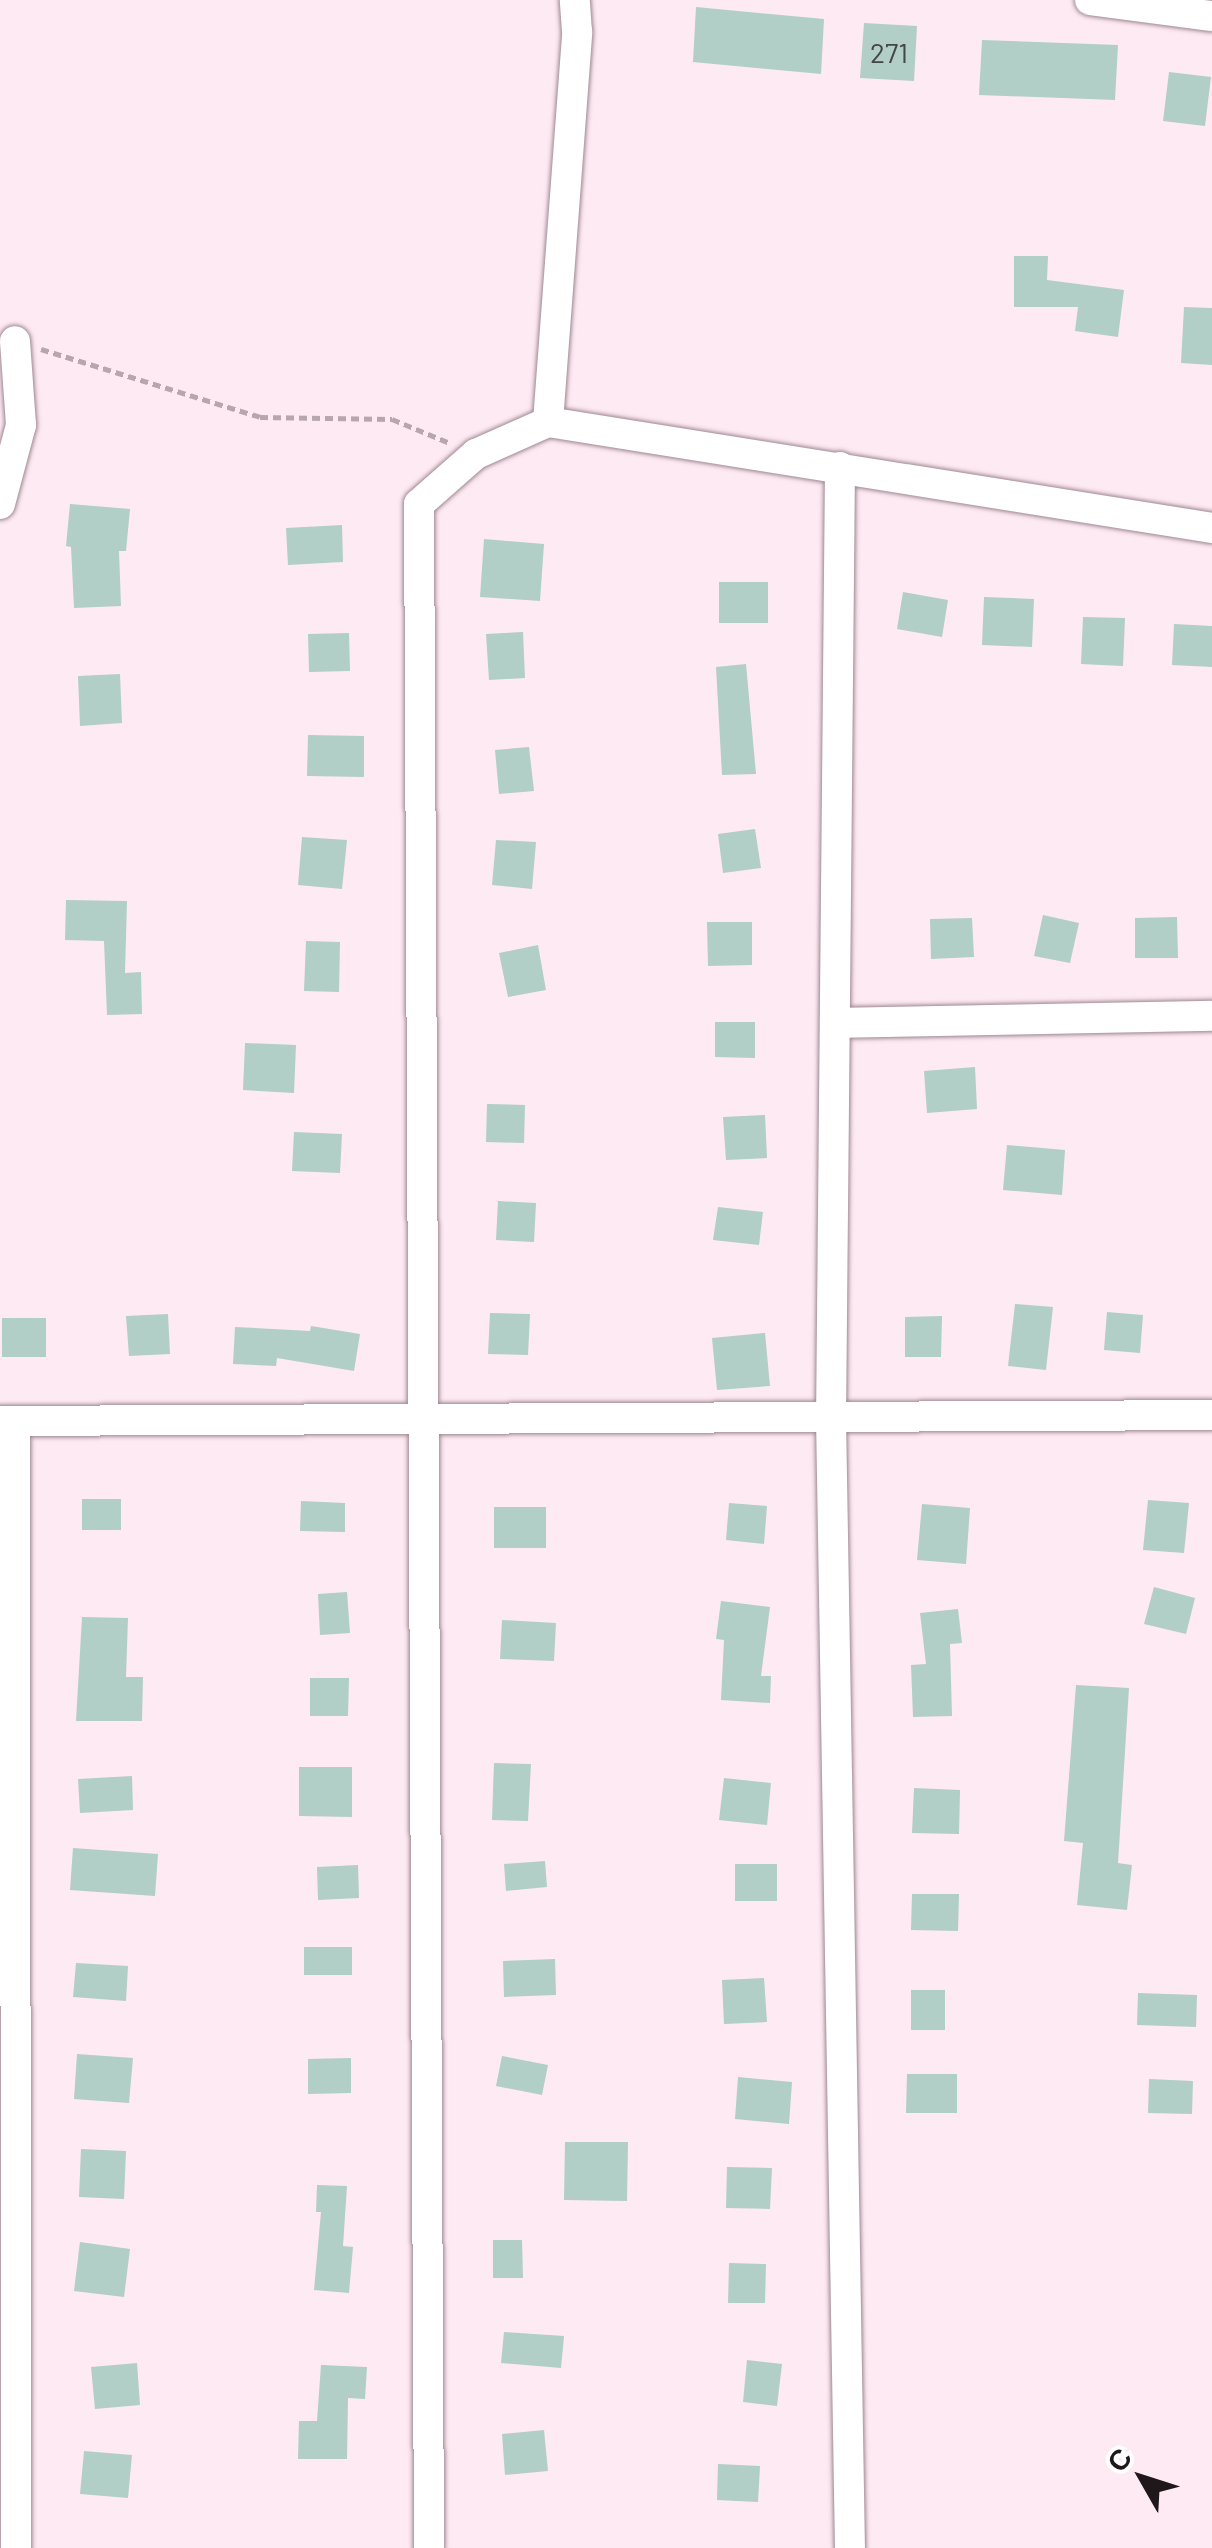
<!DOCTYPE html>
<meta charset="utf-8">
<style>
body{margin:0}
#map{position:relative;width:1212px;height:2548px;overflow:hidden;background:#feeaf3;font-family:Barlow,sans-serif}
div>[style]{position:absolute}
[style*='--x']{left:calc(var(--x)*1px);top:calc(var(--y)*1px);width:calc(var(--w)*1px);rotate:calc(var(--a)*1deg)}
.building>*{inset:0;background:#b1cec7}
.path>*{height:5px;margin-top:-2.5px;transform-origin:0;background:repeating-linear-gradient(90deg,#b7a6ae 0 8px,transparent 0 13px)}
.roads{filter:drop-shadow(0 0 2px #9e8792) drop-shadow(0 0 2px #9e8792)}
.minor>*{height:30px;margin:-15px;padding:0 15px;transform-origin:15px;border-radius:15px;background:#fff}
span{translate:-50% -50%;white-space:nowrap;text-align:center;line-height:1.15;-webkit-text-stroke:9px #fff;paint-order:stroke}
.number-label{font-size:28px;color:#444546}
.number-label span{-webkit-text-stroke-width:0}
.north{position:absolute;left:1092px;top:2428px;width:100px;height:100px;-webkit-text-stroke:8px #fff;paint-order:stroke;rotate:309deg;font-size:28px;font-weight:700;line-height:40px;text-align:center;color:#20171b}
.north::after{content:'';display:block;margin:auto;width:35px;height:45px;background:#20171b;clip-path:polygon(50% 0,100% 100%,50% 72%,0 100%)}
</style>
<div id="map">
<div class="building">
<i style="clip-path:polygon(696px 7px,824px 19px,821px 74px,693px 62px)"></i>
<i style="clip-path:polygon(864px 23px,917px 26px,914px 81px,860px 78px)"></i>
<i style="clip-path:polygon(982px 40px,1118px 45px,1115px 100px,979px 95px)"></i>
<i style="clip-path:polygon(1169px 72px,1211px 77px,1205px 126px,1163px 121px)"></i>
<i style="clip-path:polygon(1014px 256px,1048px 256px,1047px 280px,1124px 290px,1118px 337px,1075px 331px,1078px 307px,1014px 307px)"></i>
<i style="clip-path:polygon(1184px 307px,1212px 308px,1212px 365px,1181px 363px)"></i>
<i style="clip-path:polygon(70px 504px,130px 509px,126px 551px,119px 551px,121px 606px,74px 608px,71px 547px,66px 546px)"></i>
<i style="clip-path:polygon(342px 525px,343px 562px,288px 565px,286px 528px)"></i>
<i style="clip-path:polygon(484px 539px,544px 544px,540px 601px,480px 597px)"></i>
<i style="clip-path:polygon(719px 582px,768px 582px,768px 623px,719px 623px)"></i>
<i style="clip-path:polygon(903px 592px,948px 600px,942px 637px,897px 629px)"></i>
<i style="clip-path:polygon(984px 597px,1034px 599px,1032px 647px,982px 645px)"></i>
<i style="clip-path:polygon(1083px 617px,1125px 618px,1123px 666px,1081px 664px)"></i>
<i style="clip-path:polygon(1174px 624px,1212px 626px,1212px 667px,1172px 665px)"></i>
<i style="clip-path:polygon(523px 632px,525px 678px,489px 680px,486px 634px)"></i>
<i style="clip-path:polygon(349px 633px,350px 671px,309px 672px,308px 634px)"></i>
<i style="clip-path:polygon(746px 664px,756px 774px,722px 775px,716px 667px)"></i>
<i style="clip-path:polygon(120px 674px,122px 723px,80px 726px,78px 676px)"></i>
<i style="clip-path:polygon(308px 735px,364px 736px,364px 777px,307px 776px)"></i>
<i style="clip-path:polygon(529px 747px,534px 791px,499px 794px,495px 750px)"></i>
<i style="clip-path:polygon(755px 829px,761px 868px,723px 873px,718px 834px)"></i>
<i style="clip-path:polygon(302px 837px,347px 840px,342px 889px,298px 885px)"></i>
<i style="clip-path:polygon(496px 840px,536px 842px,532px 889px,492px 885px)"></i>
<i style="clip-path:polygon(66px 900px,127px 901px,125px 973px,141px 972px,142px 1014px,107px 1015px,104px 941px,65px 940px)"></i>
<i style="clip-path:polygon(1043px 915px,1079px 923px,1070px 963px,1034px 956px)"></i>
<i style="clip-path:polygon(1177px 917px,1178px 958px,1135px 958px,1135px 918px)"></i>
<i style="clip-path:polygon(972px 918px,974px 957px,931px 959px,930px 919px)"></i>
<i style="clip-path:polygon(707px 922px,752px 922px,752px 965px,708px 966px)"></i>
<i style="clip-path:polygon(306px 941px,340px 942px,339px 992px,304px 991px)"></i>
<i style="clip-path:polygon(538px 945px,546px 990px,508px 997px,499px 953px)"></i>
<i style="clip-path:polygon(715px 1022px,755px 1022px,755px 1058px,715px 1057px)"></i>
<i style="clip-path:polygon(245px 1043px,296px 1045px,294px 1093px,243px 1090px)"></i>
<i style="clip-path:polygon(975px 1067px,977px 1109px,927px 1113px,924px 1071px)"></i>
<i style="clip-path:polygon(487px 1104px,525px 1105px,524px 1143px,486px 1142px)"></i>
<i style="clip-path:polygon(765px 1115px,767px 1158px,726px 1160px,723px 1117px)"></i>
<i style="clip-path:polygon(294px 1132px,342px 1134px,340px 1173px,292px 1171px)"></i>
<i style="clip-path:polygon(1007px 1145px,1065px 1150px,1062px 1195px,1003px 1190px)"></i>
<i style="clip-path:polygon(498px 1201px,536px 1203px,534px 1242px,496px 1240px)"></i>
<i style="clip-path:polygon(718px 1207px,763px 1212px,759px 1245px,713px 1240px)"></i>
<i style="clip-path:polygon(1015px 1304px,1053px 1307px,1046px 1370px,1008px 1366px)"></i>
<i style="clip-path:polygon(1107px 1312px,1143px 1315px,1140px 1353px,1104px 1350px)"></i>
<i style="clip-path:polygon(490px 1313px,530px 1314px,528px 1355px,488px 1354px)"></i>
<i style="clip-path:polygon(168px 1314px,170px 1354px,129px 1356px,126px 1316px)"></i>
<i style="clip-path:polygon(942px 1316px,941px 1357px,905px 1357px,905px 1317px)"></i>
<i style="clip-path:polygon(2px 1318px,46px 1318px,46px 1357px,2px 1357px)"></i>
<i style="clip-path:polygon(311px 1326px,360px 1334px,354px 1371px,277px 1358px,276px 1366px,233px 1364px,235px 1327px,310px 1331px)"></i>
<i style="clip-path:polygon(765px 1333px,770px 1386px,717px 1390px,712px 1338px)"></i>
<i style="clip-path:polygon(82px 1499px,121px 1499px,121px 1530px,82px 1530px)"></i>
<i style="clip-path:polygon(1148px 1500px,1189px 1503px,1184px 1553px,1143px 1550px)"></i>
<i style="clip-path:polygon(301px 1501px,345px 1503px,345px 1532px,300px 1531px)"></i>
<i style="clip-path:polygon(729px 1503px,767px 1506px,764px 1544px,726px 1540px)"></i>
<i style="clip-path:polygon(922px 1504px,970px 1508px,966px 1564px,917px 1560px)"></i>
<i style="clip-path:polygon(494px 1507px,546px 1507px,546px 1548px,494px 1548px)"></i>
<i style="clip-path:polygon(1154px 1587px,1195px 1598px,1186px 1634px,1144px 1624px)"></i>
<i style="clip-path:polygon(347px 1592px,350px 1633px,320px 1635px,318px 1594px)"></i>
<i style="clip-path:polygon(721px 1601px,770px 1607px,761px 1676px,771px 1676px,770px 1703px,721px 1700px,724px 1640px,716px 1639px)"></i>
<i style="clip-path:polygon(958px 1609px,962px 1643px,950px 1644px,952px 1716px,913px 1717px,911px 1665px,926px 1664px,920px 1613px)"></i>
<i style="clip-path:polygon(82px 1617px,128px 1618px,126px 1677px,143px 1677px,142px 1721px,76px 1721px)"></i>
<i style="clip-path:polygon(502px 1620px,556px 1623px,554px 1661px,500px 1659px)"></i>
<i style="clip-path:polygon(310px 1678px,349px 1678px,348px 1716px,310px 1716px)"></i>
<i style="clip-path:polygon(1076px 1685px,1129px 1688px,1118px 1863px,1132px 1865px,1127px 1910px,1077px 1905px,1083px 1843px,1064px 1841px)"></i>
<i style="clip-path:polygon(494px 1763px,531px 1764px,528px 1821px,492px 1820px)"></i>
<i style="clip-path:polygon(299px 1767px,352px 1767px,352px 1817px,299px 1816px)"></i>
<i style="clip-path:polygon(132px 1776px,133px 1810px,80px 1813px,78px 1779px)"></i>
<i style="clip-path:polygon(724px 1778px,771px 1783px,767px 1825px,719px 1820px)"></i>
<i style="clip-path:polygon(914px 1788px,960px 1790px,959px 1834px,912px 1833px)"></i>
<i style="clip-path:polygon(73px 1848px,158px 1854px,155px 1896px,70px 1890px)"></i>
<i style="clip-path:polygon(545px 1861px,547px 1887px,506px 1891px,504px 1864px)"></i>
<i style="clip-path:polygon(735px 1864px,777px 1864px,777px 1901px,735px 1901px)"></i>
<i style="clip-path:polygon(358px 1865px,359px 1898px,318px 1900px,317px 1867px)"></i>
<i style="clip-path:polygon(912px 1894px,959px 1894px,958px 1931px,911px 1930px)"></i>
<i style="clip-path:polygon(304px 1947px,352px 1947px,352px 1975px,304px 1975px)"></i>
<i style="clip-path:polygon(555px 1959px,556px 1995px,504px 1997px,503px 1961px)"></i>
<i style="clip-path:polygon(76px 1963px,128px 1966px,126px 2001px,73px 1997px)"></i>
<i style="clip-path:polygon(764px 1978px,767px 2022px,724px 2024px,722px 1980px)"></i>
<i style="clip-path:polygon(911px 1990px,945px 1990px,945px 2030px,911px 2030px)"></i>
<i style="clip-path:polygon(1138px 1993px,1197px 1995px,1196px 2027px,1137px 2025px)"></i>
<i style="clip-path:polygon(77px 2054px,133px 2058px,129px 2103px,74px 2099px)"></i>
<i style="clip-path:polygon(502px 2056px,548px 2065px,542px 2095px,496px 2086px)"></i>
<i style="clip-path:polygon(351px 2058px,351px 2093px,308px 2094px,308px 2059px)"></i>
<i style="clip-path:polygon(907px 2074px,957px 2074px,957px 2113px,906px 2113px)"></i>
<i style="clip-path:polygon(738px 2077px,792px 2082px,789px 2124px,735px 2119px)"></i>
<i style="clip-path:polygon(1149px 2079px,1193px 2081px,1192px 2114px,1148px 2113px)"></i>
<i style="clip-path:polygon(565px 2142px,628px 2142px,627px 2201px,564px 2200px)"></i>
<i style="clip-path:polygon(81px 2149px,126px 2151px,124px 2199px,79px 2197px)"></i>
<i style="clip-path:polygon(727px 2167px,772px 2168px,770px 2209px,726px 2208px)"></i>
<i style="clip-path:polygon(317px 2185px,347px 2186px,343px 2246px,353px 2247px,349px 2293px,314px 2290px,321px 2212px,316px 2212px)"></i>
<i style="clip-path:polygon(493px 2240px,522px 2240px,523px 2278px,493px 2278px)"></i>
<i style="clip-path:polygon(80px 2242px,130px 2249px,124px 2297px,74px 2291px)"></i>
<i style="clip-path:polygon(729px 2263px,766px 2264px,765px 2303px,728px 2303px)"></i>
<i style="clip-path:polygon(504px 2332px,564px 2336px,561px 2368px,501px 2363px)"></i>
<i style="clip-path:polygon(747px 2360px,782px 2364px,777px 2406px,743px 2402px)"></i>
<i style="clip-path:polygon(137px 2363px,140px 2405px,95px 2409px,91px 2367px)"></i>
<i style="clip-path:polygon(321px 2365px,367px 2367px,365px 2399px,348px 2398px,347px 2459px,298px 2459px,299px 2421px,317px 2421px)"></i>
<i style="clip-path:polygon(544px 2430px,548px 2471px,505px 2475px,502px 2434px)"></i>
<i style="clip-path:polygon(84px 2451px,132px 2455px,128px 2498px,80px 2494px)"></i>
<i style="clip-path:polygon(718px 2464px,760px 2466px,758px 2502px,717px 2500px)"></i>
</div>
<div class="path">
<i style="--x:41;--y:349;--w:229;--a:17.2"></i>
<i style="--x:260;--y:417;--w:132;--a:0.9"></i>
<i style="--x:392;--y:419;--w:63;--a:22.5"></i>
</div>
<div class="roads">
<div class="minor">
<i style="--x:1090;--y:0;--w:123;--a:7.5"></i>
<i style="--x:548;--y:422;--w:391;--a:-85.7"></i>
<i style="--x:577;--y:32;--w:32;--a:-94"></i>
<i style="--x:840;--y:467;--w:950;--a:90.54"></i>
<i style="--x:831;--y:1417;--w:1131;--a:89.04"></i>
<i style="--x:0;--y:504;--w:82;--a:-75.1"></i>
<i style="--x:21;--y:425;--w:84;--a:-94.1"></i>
<i style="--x:835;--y:1023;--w:377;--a:-1.1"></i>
<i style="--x:0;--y:1421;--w:1212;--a:-0.28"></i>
<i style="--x:15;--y:1421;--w:1127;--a:89.95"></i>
<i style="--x:429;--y:2548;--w:2044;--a:-90.28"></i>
<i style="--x:419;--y:504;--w:76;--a:-41.3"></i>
<i style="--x:476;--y:454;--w:79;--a:-24"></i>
<i style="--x:548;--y:422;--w:672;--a:9.07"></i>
</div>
</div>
<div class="number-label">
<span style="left:889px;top:52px">271</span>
</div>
<div class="north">С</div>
</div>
